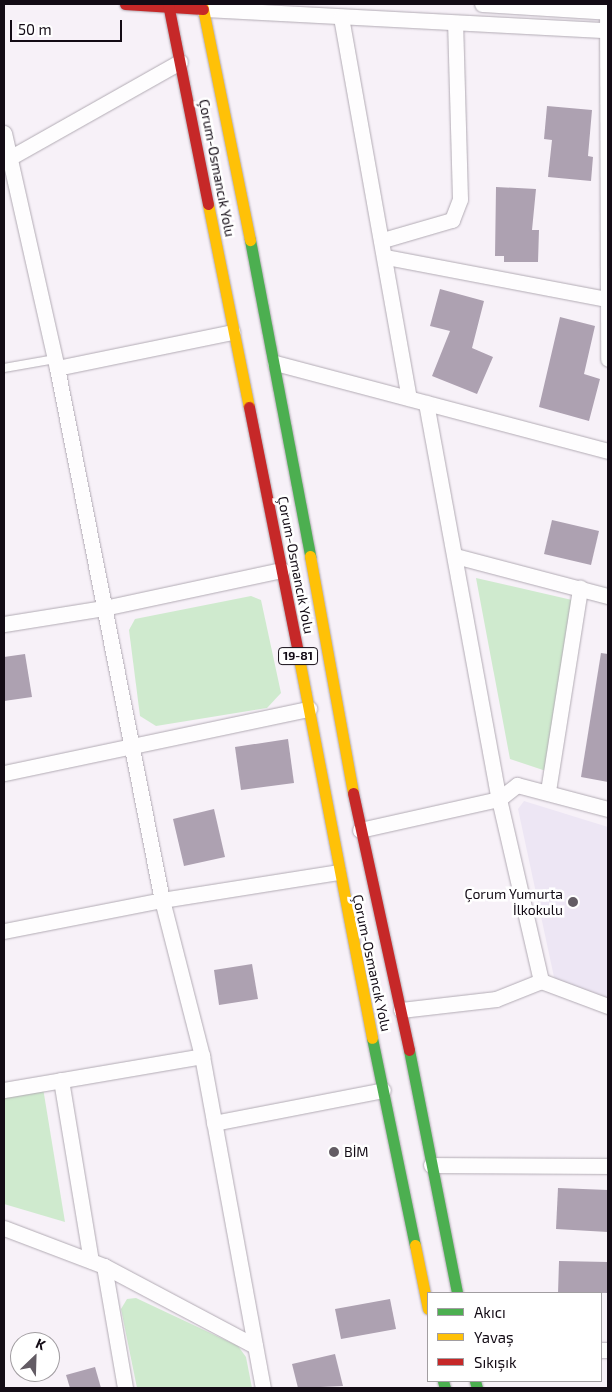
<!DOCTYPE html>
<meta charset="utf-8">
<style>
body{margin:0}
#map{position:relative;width:612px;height:1392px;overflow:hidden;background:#f7f1f8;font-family:"Exo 2",sans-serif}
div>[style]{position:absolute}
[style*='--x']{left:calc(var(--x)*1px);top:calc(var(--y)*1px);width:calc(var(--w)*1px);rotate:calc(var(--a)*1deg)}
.education>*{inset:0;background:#ede6f4}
.green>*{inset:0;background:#cfeace}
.building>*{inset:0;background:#ada1b1}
.roads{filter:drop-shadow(0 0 1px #b2abb4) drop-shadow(0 0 1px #b2abb4)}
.lane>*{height:8px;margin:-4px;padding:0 4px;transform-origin:4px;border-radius:4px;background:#fefdfe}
.street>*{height:15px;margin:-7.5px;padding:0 7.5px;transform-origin:7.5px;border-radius:7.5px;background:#fefdfe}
.fast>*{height:11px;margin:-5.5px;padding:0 5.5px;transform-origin:5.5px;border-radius:5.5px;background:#4caf50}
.slow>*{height:11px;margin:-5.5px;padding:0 5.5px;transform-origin:5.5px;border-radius:5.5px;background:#ffc107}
.jam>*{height:11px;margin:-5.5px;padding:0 5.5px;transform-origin:5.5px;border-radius:5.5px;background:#c62828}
.dots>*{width:14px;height:14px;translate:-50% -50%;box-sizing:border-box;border:2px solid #fff;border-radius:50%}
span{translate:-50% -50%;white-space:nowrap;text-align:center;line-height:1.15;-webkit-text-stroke:5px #fff;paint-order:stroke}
.shield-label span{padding:1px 4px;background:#fff;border:1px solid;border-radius:4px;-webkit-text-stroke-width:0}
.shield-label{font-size:12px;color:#130b15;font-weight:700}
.street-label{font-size:14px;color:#130b15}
.poi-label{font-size:14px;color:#130b15}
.right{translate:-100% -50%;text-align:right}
.left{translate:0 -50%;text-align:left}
.frame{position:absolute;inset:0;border:5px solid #130b15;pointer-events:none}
.legend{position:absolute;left:427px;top:1292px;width:175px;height:90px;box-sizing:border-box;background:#fff;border:1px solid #a19da1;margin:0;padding:6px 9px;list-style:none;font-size:15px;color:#130b15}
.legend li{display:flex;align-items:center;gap:10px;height:25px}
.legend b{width:25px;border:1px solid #a19da1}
.north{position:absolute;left:10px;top:1332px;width:50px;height:50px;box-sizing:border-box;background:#fff;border:1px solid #a19da1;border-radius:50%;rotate:24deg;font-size:14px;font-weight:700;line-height:20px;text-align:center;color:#130b15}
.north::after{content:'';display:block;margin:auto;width:18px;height:22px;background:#635c64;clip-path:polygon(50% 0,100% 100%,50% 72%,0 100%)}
.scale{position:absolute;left:10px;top:20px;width:112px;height:22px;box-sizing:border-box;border:2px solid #130b15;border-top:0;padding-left:6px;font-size:15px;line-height:18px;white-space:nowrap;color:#130b15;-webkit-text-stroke:4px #fff;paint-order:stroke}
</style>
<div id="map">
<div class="education">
<i style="clip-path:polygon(524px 801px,608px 827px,608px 999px,559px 982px,554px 977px,518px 809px)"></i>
</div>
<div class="green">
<i style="clip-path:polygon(476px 578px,572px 600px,546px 771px,510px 759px)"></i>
<i style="clip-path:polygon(251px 596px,261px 600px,281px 693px,267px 708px,156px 726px,140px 716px,129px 630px,135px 619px)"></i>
<i style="clip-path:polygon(43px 1088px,65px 1222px,4px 1204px,4px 1095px)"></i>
<i style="clip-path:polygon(136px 1298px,238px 1346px,246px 1357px,252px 1388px,137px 1388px,121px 1309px,127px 1299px)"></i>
</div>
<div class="building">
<i style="clip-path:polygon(547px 106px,592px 110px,588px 156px,593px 157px,591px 181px,548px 177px,552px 140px,544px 139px)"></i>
<i style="clip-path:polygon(496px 187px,536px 189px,532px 230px,539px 230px,538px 262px,504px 262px,504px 256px,495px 256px)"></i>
<i style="clip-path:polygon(440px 289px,484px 301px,472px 348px,493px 357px,477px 394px,432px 376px,450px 331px,430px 326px)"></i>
<i style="clip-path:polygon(560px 317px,595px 326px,584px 374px,600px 379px,589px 421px,539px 407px)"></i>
<i style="clip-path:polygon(552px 520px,599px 531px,591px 565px,544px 554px)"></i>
<i style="clip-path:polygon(601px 653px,608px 654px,608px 782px,581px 777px)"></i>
<i style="clip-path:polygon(25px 654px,32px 697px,4px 701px,4px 657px)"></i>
<i style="clip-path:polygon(288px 739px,294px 783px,241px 790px,235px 747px)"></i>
<i style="clip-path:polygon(214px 809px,225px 857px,184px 866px,173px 819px)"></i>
<i style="clip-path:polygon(252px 964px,258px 999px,219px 1005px,214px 970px)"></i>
<i style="clip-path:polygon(558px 1188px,608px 1190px,608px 1232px,556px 1229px)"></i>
<i style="clip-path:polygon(559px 1261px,608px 1262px,608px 1293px,558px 1293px)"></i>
<i style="clip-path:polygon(390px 1299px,396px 1329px,341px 1339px,335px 1309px)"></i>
<i style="clip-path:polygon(335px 1354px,343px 1386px,298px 1388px,292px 1364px)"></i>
<i style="clip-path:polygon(95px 1367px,101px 1388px,70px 1388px,66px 1375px)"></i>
</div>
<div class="roads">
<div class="lane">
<i style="--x:4;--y:368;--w:52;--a:-10"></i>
</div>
<div class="street">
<i style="--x:482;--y:4;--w:126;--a:3.6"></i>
<i style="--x:607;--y:4;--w:355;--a:89.8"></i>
<i style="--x:203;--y:9;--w:406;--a:3"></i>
<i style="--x:341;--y:17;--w:387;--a:79.9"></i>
<i style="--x:4;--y:133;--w:241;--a:77.3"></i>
<i style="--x:57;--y:368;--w:542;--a:78.84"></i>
<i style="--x:162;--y:900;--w:161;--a:75.6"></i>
<i style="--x:202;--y:1056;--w:338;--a:79.6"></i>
<i style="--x:4;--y:161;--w:202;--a:-29.4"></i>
<i style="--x:383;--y:240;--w:72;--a:-16.2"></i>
<i style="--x:452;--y:220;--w:22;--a:-69"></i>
<i style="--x:460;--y:199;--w:176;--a:-91.6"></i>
<i style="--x:386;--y:257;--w:225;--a:10.8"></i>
<i style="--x:275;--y:363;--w:344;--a:14.8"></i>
<i style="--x:57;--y:368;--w:179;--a:-11.6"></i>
<i style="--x:426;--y:403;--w:403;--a:79.6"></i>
<i style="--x:499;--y:799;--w:187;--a:77"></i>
<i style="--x:455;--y:556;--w:158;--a:14.7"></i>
<i style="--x:4;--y:624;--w:101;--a:-9.1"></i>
<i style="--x:104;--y:608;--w:182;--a:-12.1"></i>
<i style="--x:4;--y:773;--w:312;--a:-11.9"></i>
<i style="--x:548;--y:791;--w:206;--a:-81"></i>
<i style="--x:360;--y:830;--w:142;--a:-12.6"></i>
<i style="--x:499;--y:799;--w:23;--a:-38"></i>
<i style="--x:517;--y:785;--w:94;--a:14.8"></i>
<i style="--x:4;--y:931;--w:161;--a:-11.1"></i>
<i style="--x:162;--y:900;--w:178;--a:-9"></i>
<i style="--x:401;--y:1010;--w:96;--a:-6.6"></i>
<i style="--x:496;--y:999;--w:48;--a:-21.8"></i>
<i style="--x:541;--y:981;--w:72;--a:20.5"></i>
<i style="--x:61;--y:1080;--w:183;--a:80.6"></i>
<i style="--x:4;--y:1090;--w:201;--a:-9.7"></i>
<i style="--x:214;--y:1123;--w:172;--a:-11"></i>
<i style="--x:431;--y:1165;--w:177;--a:0.3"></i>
<i style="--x:4;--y:1228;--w:107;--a:20.8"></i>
<i style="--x:104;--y:1266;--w:171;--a:27.9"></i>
<i style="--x:104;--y:1266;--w:124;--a:80.2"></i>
<i style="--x:601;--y:1350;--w:7;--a:0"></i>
</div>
<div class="fast">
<i style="--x:250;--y:240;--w:322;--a:79.2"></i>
<i style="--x:372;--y:1038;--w:211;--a:78.3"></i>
<i style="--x:409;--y:1050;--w:248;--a:78.8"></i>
<i style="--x:443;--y:1381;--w:7;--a:74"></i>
<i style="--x:475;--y:1381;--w:7;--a:74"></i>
</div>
<div class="slow">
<i style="--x:202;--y:4;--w:241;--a:78.5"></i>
<i style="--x:208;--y:204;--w:207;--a:78.6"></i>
<i style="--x:310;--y:556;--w:241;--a:79.7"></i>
<i style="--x:297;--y:648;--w:397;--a:79.1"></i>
<i style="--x:415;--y:1245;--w:65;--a:78.5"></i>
</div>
<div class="jam">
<i style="--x:125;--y:4;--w:78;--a:3.7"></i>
<i style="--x:168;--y:4;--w:204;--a:78.7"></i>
<i style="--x:249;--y:407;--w:246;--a:78.7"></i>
<i style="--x:353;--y:793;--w:263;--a:77.7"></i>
</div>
</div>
<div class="dots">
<i style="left:573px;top:902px;background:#635c64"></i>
<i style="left:334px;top:1152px;background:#635c64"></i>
</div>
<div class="shield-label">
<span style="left:298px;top:656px">19-81</span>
</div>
<div class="street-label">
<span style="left:217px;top:168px;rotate:79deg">Çorum-Osmancık Yolu</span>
<span style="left:296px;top:565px;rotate:79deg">Çorum-Osmancık Yolu</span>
<span style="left:372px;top:963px;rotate:78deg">Çorum-Osmancık Yolu</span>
</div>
<div class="poi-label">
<span class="right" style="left:563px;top:902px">Çorum Yumurta<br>İlkokulu</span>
<span class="left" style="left:344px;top:1152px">BİM</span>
</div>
<div class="frame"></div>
<ul class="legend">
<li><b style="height:6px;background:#4caf50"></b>Akıcı</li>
<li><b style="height:6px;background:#ffc107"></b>Yavaş</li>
<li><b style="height:6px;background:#c62828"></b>Sıkışık</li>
</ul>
<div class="north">K</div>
<div class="scale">50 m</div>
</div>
